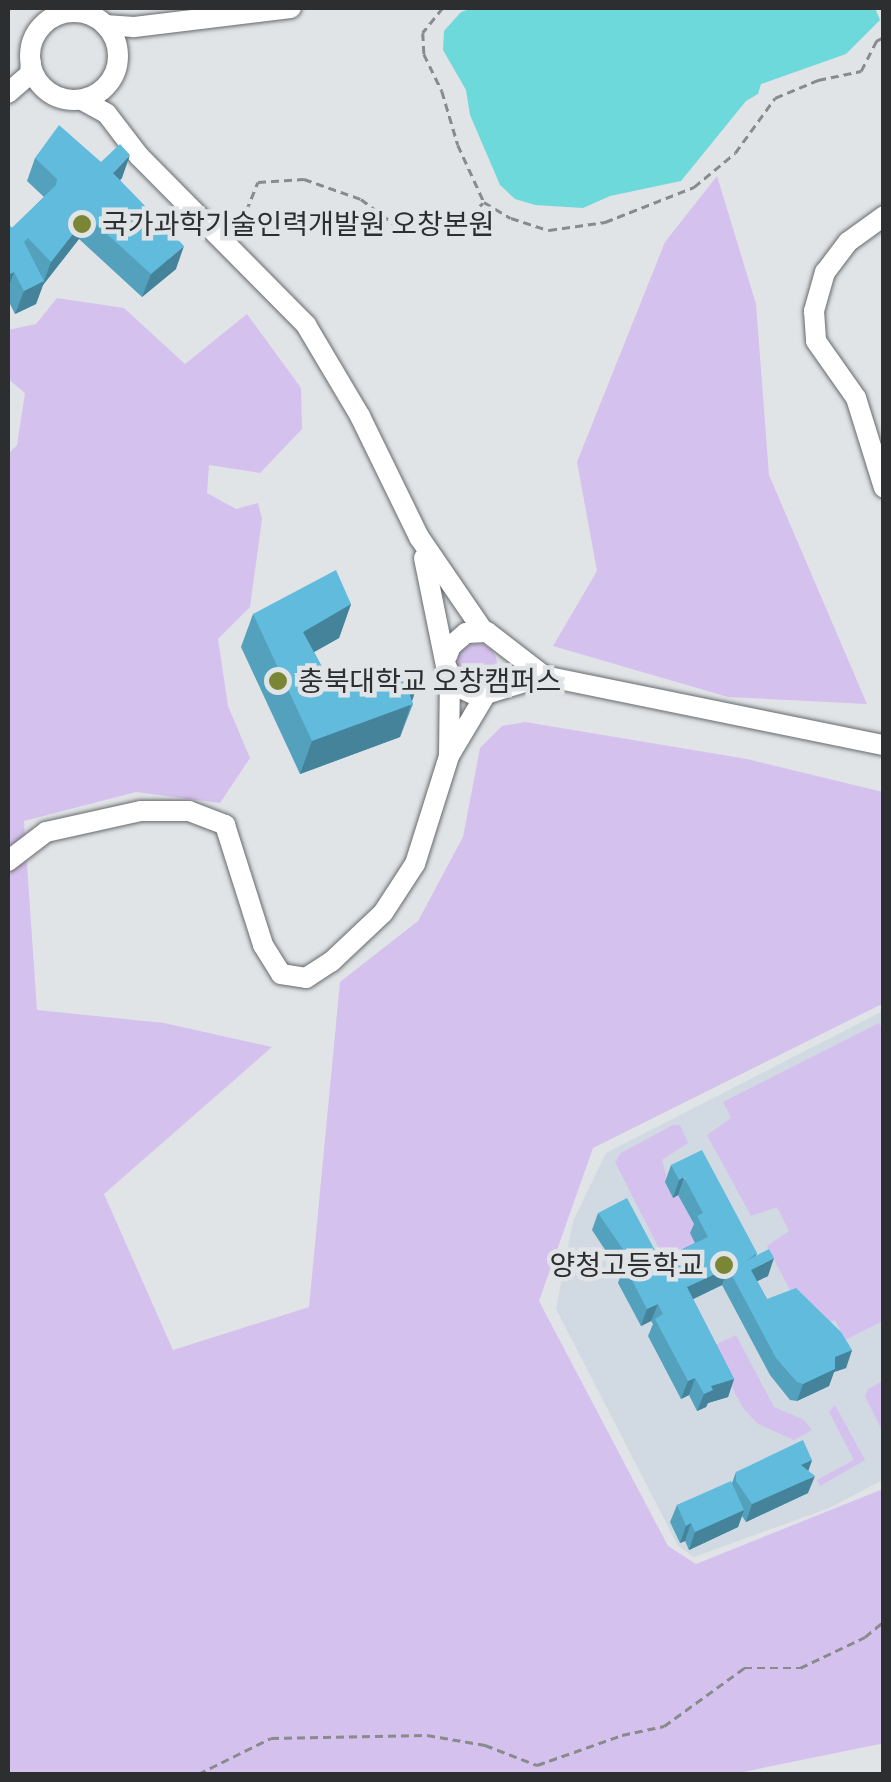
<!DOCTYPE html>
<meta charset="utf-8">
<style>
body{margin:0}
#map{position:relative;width:891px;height:1782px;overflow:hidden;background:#e1e4e7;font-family:"PT Sans Narrow","Noto Sans KR",sans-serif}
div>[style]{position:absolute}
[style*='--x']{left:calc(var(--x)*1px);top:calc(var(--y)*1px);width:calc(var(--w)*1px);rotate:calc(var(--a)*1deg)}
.built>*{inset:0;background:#d1d9e2}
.green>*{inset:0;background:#d5c1ee}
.round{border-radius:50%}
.water>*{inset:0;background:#6ed9db}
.path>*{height:2.5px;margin-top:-1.25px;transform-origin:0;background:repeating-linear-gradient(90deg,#888a8c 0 8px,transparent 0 13px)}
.roads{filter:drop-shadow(0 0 2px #676a6c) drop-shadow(0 0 2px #676a6c)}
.minor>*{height:20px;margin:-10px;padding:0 10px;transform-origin:10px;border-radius:10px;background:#fff}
.minor>.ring{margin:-10px;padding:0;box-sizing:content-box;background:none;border:20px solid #fff;border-radius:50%}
.wall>*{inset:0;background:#53a1bd}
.shaded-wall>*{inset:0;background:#44839a}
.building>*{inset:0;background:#61bbdc}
.dots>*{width:28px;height:28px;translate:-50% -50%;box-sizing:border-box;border:5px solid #e1e4e7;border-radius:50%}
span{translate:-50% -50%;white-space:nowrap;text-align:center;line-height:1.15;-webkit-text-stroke:9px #e1e4e7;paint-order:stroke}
.poi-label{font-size:28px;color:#2d2e30}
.left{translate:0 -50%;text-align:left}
.right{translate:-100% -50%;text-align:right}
.frame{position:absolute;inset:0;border:10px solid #2d2e30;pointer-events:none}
</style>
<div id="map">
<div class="built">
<i style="clip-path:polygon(883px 1011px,883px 1480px,829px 1508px,694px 1557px,678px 1546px,556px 1309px,573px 1221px,606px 1153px)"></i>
</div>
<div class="green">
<i style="clip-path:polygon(717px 176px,756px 304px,769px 475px,867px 704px,728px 697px,553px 646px,597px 571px,577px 462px,665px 242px)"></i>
<i style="clip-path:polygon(57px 298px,124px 308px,185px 364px,247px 314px,301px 388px,302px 429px,260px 473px,209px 465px,207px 493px,236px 509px,258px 503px,262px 519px,250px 607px,218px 639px,228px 706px,250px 758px,220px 803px,136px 792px,24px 821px,37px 1010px,164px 1023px,272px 1047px,104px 1194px,173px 1350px,309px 1307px,340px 982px,418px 921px,463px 837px,480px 748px,502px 726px,525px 722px,747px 759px,883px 792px,882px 1004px,593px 1148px,539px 1301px,668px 1546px,696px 1564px,883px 1489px,884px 1741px,880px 1744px,733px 1774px,8px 1774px,8px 454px,17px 445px,25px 393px,8px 379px,8px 330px,36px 324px)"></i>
<i class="round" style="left:457px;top:644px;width:40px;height:40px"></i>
<i style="clip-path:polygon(879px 1023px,884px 1032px,883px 1321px,845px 1340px,835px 1320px,823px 1325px,793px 1296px,767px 1246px,789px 1231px,777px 1207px,751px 1216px,707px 1135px,731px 1118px,723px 1102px)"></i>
<i style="clip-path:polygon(673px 1125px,680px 1125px,688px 1143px,662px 1160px,672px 1197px,678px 1195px,697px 1230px,701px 1254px,670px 1270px,615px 1162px,621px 1153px)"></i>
<i style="clip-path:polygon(736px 1335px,774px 1407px,804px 1420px,812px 1430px,794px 1440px,758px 1424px,743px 1408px,713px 1352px,713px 1346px)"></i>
<i style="clip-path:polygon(883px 1381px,883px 1433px,865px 1396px,868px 1389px)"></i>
<i style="clip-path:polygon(835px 1405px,865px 1460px,820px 1486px,817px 1480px,854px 1460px,829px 1412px)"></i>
</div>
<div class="water">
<i style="clip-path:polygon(473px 8px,875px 8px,880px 20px,846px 54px,761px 84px,758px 94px,746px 101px,681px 181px,610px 196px,583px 208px,535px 205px,515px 199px,500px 185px,470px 115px,466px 90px,443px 50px,444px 31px,461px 12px)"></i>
</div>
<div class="path">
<i style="--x:443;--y:8;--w:32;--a:129"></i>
<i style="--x:423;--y:33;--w:21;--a:87"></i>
<i style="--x:424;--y:54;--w:41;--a:64.1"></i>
<i style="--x:442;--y:91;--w:56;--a:73.5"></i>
<i style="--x:458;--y:145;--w:63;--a:65.5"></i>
<i style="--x:484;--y:202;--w:31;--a:31"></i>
<i style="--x:511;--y:218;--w:40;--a:18"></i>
<i style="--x:549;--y:230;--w:57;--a:-8.1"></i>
<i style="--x:605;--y:222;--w:96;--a:-21.5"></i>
<i style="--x:694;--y:187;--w:53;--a:-39.7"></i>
<i style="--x:735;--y:153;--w:68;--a:-54"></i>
<i style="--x:775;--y:98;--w:47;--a:-22.7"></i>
<i style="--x:818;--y:80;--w:44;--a:-11.8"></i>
<i style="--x:861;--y:71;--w:34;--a:-63"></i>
<i style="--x:876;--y:41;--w:9;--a:-27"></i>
<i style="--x:246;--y:211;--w:31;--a:-68"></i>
<i style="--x:258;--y:182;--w:46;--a:-3.7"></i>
<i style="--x:304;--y:179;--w:60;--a:19.3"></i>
<i style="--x:361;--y:199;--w:45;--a:36.9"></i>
<i style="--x:397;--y:226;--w:15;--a:8"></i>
<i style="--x:412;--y:228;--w:38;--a:5"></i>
<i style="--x:450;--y:231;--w:43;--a:-40.3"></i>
<i style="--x:198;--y:1774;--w:81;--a:-26.3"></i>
<i style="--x:271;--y:1738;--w:156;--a:-1.1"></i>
<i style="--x:427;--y:1735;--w:59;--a:9.8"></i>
<i style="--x:485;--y:1745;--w:56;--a:21"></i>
<i style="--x:537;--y:1765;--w:90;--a:-19.4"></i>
<i style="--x:622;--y:1735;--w:43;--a:-12.1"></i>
<i style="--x:664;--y:1726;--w:99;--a:-35.9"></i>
<i style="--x:744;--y:1668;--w:56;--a:0"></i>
<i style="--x:800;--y:1668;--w:72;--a:-25.5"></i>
<i style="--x:865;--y:1637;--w:25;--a:-40"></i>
</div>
<div class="roads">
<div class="minor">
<i class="ring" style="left:30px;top:12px;width:68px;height:68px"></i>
<i style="--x:105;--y:25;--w:29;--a:4"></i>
<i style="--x:134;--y:27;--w:158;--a:-6.9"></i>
<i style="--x:8;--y:93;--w:29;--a:-41"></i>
<i style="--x:30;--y:74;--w:11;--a:-85"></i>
<i style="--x:84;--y:101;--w:26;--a:29"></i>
<i style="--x:107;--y:114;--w:53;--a:52.7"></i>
<i style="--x:139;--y:156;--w:238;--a:45.3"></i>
<i style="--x:306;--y:325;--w:106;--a:59.3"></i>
<i style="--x:360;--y:416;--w:135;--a:64"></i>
<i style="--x:419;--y:537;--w:115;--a:55.6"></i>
<i style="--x:884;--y:216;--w:44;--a:144.2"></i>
<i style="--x:848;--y:242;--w:38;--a:127"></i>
<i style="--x:825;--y:272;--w:41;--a:105.8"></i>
<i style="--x:814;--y:311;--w:30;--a:86"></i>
<i style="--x:816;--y:341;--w:70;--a:54.9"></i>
<i style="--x:856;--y:398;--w:94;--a:72.7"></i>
<i style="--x:424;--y:558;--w:110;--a:78.5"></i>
<i style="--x:446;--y:666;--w:22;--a:63"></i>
<i style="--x:456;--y:686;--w:21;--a:25"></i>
<i style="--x:475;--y:695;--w:11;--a:-5"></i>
<i style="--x:486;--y:694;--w:61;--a:-17.2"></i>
<i style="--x:447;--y:656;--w:11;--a:-68"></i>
<i style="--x:451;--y:646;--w:20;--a:-41"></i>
<i style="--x:466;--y:633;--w:21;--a:-3"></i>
<i style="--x:487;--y:632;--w:72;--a:37.7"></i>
<i style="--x:544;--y:676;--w:347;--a:11.5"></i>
<i style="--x:449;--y:755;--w:78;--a:-89.3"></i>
<i style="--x:8;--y:861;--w:48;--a:-37.3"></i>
<i style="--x:46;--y:832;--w:97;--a:-12.5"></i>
<i style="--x:141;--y:811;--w:48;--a:0"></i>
<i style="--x:189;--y:811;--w:39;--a:21"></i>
<i style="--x:225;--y:825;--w:126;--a:72.4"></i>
<i style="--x:263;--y:945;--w:34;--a:58"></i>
<i style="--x:281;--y:974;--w:25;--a:9"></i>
<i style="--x:306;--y:978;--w:30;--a:-33"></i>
<i style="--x:331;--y:962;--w:71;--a:-43.3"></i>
<i style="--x:383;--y:913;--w:59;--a:-56.9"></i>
<i style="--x:415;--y:864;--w:113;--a:-72.5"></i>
<i style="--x:449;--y:756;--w:72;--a:-59.2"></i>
</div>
</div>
<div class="wall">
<i style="clip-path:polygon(35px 158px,101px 162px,122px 178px,120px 180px,176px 269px,142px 297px,79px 239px,43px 285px,36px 304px,15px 314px,8px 300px,8px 224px,12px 228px,44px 197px,27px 181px)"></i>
<i style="clip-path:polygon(351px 604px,339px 638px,314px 652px,334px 689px,402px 676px,417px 686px,412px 701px,413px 704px,400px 737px,300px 774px,241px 647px,253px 614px)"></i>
<i style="clip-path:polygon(671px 1165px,757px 1253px,756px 1256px,768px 1276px,757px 1281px,767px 1299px,852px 1350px,846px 1368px,834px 1372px,829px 1386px,797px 1401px,790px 1400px,770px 1375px,722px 1285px,693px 1299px,734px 1379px,728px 1397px,708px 1403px,706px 1407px,697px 1411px,689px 1395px,681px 1399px,648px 1336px,653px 1324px,651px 1321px,641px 1326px,618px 1283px,621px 1274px,592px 1230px,598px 1213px,660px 1260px,695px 1243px,690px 1233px,694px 1224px,678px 1195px,673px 1198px,665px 1182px)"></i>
<i style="clip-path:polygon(812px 1460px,808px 1471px,808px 1493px,746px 1522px,742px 1516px,738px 1527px,689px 1550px,685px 1541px,680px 1543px,670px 1522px,677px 1505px,732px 1483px,736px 1472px)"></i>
</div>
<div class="shaded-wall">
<i style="clip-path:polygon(130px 155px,122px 178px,104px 196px,113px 173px)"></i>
<i style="clip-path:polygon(87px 216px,79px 239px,43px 285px,36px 304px,15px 314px,24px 291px,44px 281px,51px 262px)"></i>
<i style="clip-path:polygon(184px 246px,176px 269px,142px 297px,151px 274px)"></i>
<i style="clip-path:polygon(14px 272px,8px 289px,8px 275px)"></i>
<i style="clip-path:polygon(351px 604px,339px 638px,291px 665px,303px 632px)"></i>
<i style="clip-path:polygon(417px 686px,400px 737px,300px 774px,312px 741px)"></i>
<i style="clip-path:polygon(684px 1177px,678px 1195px,673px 1198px,679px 1180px)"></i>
<i style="clip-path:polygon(774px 1258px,768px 1276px,745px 1287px,751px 1270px)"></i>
<i style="clip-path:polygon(728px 1268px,722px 1285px,681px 1305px,687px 1287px)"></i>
<i style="clip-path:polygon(658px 1304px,651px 1321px,641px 1326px,647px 1309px)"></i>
<i style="clip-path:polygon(852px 1350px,846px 1368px,834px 1372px,829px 1386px,797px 1401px,803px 1384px,835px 1357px)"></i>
<i style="clip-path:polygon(695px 1378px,689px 1395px,681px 1399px,688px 1381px)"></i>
<i style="clip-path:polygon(734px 1379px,728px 1397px,708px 1403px,706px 1407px,697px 1411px,704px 1394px,711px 1386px)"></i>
<i style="clip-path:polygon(812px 1460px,806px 1477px,801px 1465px)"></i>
<i style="clip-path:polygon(815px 1476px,808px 1493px,746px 1522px,752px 1504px)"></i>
<i style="clip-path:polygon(744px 1510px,738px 1527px,689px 1550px,695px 1532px)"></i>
<i style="clip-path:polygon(691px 1523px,685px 1541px,680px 1543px,686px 1526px)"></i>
</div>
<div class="building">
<i style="clip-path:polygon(59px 125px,101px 162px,120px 144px,130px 155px,113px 173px,184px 246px,151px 274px,87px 216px,51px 262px,28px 238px,24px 242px,44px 281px,24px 291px,14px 272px,8px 275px,8px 224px,12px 228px,56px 185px,57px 179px,35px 158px)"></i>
<i style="clip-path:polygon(336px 570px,351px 604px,303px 632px,334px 689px,398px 665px,402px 676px,412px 673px,417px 686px,408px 690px,413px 704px,312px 741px,253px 614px)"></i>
<i style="clip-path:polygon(702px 1150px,757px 1253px,746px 1261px,769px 1249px,774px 1258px,751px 1270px,767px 1299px,796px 1288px,841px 1332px,852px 1350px,835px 1357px,835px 1369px,803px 1384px,797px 1382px,776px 1358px,728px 1268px,687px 1287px,734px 1379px,711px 1386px,713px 1390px,704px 1394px,695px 1378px,688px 1381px,655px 1319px,663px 1314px,658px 1304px,647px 1309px,624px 1265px,631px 1261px,598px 1213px,627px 1198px,660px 1260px,708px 1237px,697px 1216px,703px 1213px,684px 1177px,679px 1180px,671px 1165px)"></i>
<i style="clip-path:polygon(803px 1440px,812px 1460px,801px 1465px,815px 1476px,752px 1504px,736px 1481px,736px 1472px)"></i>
<i style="clip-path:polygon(731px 1481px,744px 1510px,695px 1532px,691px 1523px,686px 1526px,677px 1505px)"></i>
</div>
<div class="dots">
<i style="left:82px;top:224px;background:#7b8634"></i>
<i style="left:278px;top:681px;background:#7b8634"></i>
<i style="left:724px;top:1265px;background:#7b8634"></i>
</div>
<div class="poi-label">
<span class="left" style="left:102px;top:224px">국가과학기술인력개발원 오창본원</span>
<span class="left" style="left:298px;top:681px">충북대학교 오창캠퍼스</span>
<span class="right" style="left:704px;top:1265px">양청고등학교</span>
</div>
<div class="frame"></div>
</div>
